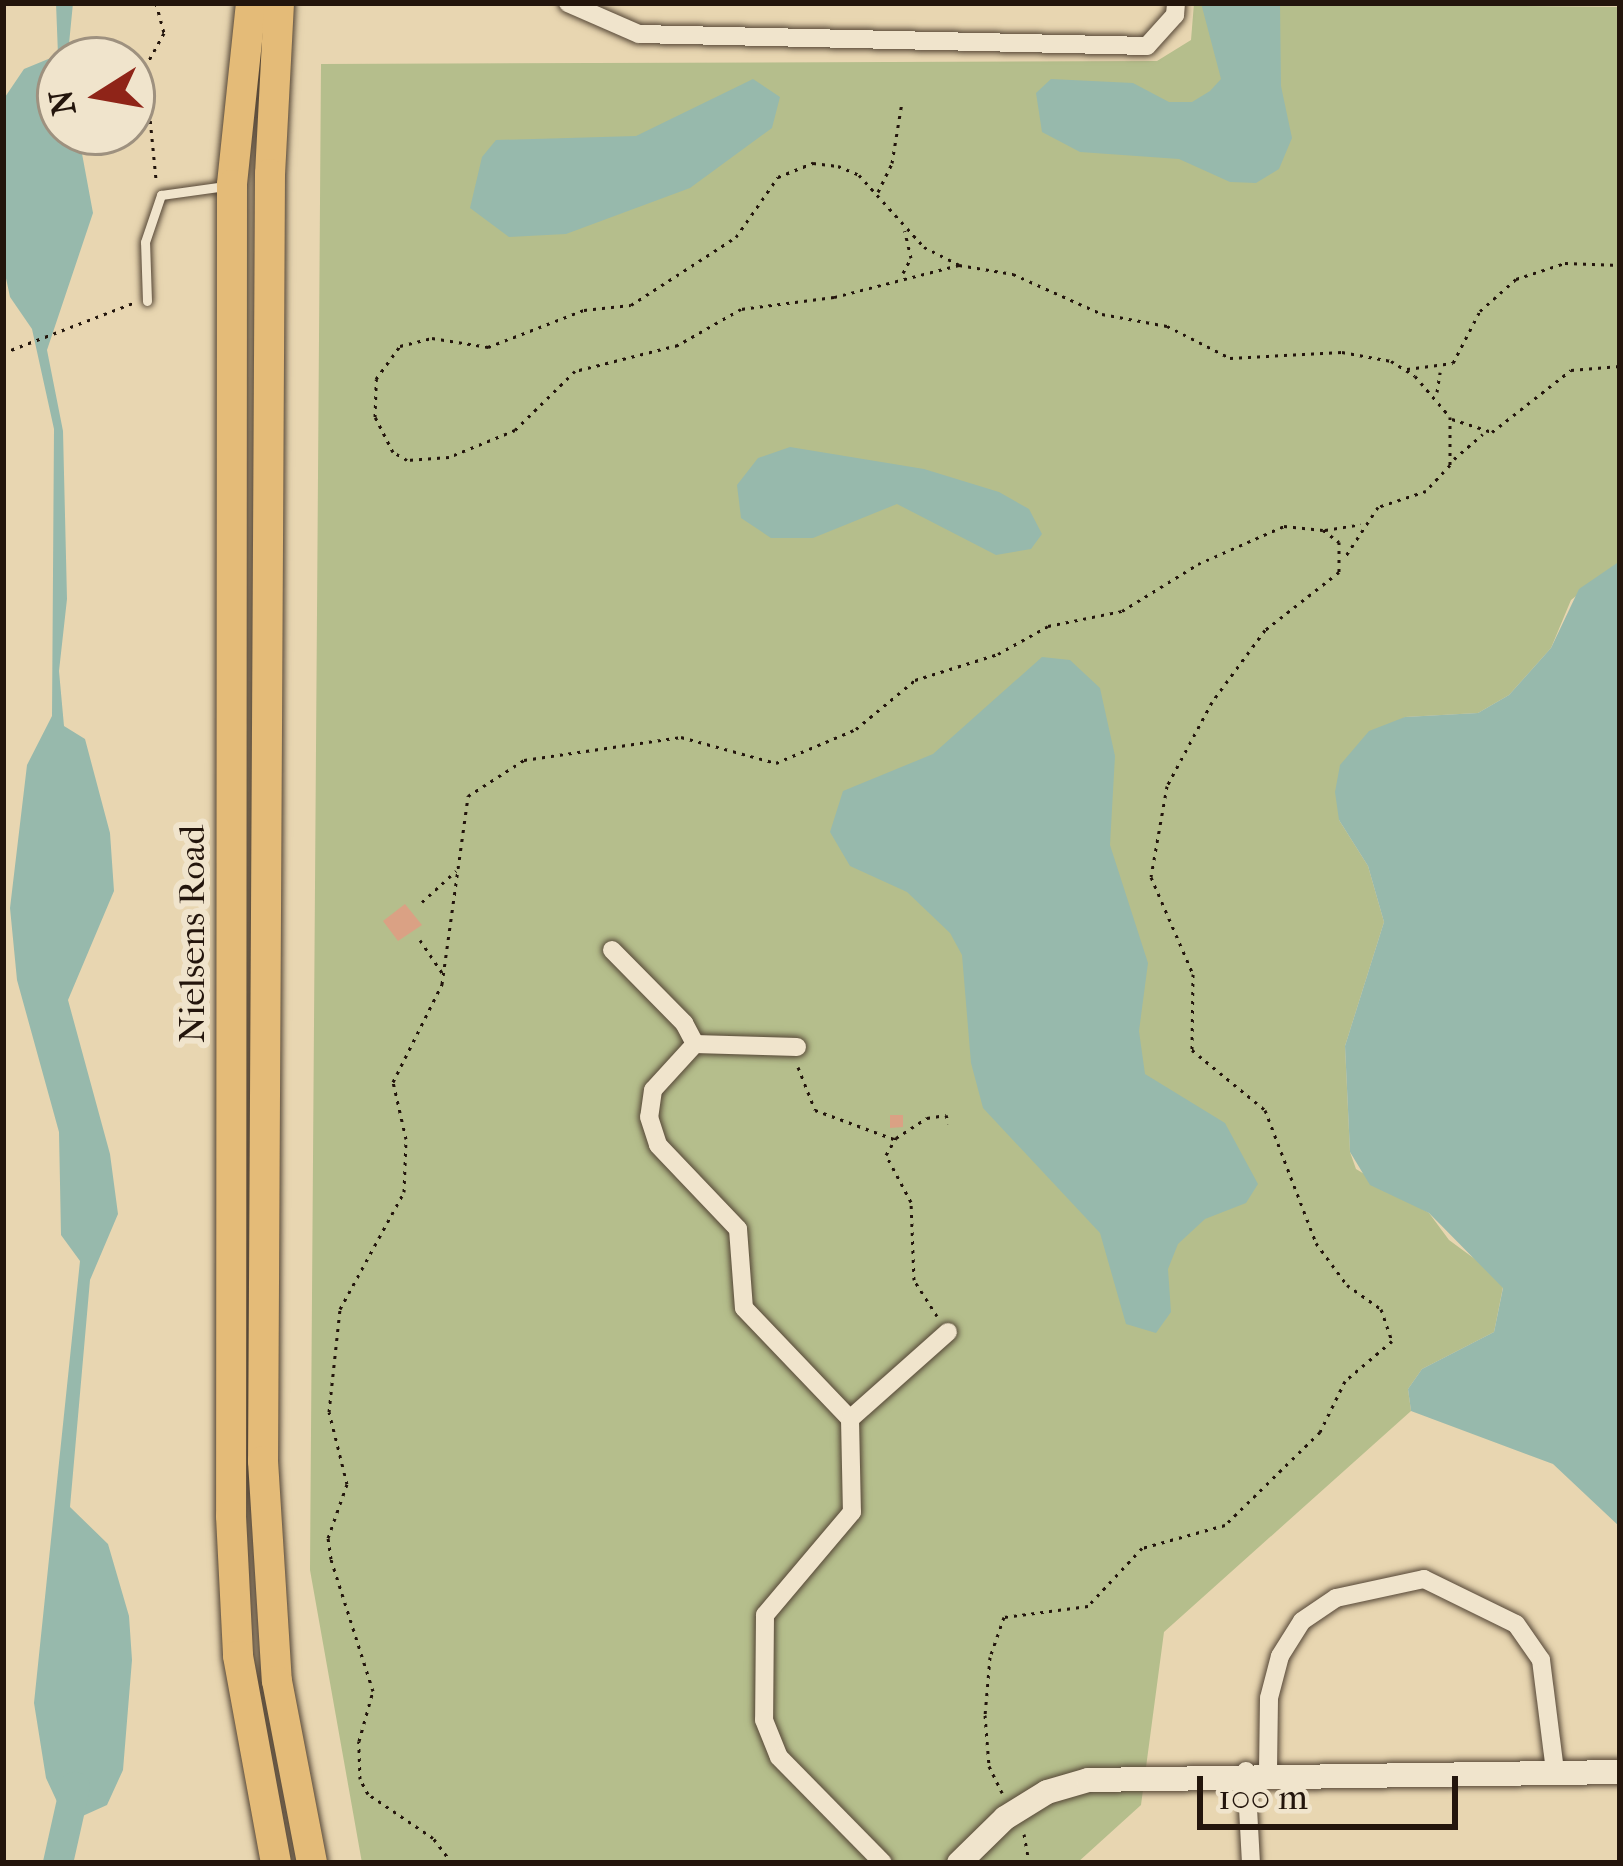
<!DOCTYPE html>
<style>
body{margin:0}
#map{position:relative;width:1623px;height:1866px;overflow:hidden;background:#e8d6b1;font-family:"IM FELL French Canon",serif}
div>[style]{position:absolute}
[style*='--x']{left:calc(var(--x)*1px);top:calc(var(--y)*1px);width:calc(var(--w)*1px);rotate:calc(var(--a)*1deg)}
.green>*{inset:0;background:#b5be8c}
.water>*{inset:0;background:#97b9ac}
.river>*{height:30px;margin:-15px;padding:0 15px;transform-origin:15px;border-radius:15px;background:#97b9ac}
.building>*{inset:0;background:#daa184}
.path>*{height:3px;margin-top:-1.5px;transform-origin:0;background:repeating-linear-gradient(90deg,#23150c 0 3px,transparent 0 9px)}
.roads{filter:drop-shadow(0 0 3px #544535) drop-shadow(0 0 3px #544535)}
.service>*{height:9px;margin:-4.5px;padding:0 4.5px;transform-origin:4.5px;border-radius:4.5px;background:#f0e4cc}
.minor>*{height:18px;margin:-9px;padding:0 9px;transform-origin:9px;border-radius:9px;background:#f0e4cc}
.tertiary>*{height:24px;margin:-12px;padding:0 12px;transform-origin:12px;border-radius:12px;background:#f0e4cc}
.primary>*{height:30px;margin:-15px;padding:0 15px;transform-origin:15px;border-radius:15px;background:#e4bb78}
span{translate:-50% -50%;white-space:nowrap;text-align:center;line-height:1.15;-webkit-text-stroke:12px #f0e4cc;paint-order:stroke}
.street-label{font-size:36px;color:#23150c}
.frame{position:absolute;inset:0;border:6px solid #23150c;pointer-events:none}
.north{position:absolute;left:36px;top:36px;width:120px;height:120px;box-sizing:border-box;background:#f0e4cc;border:3px solid #9e917f;border-radius:50%;rotate:259deg;font-size:33px;font-weight:700;line-height:48px;text-align:center;color:#23150c}
.north::after{content:'';display:block;margin:auto;width:42px;height:54px;background:#8f2418;clip-path:polygon(50% 0,100% 100%,50% 72%,0 100%)}
.scale{position:absolute;left:1197px;top:1776px;width:261px;height:54px;box-sizing:border-box;border:6px solid #23150c;border-top:0;padding-left:15px;font-size:36px;line-height:42px;white-space:nowrap;color:#23150c;-webkit-text-stroke:9px #f0e4cc;paint-order:stroke}
</style>
<div id="map">
<div class="green">
<i style="clip-path:polygon(1194px 3px,1620px 7px,1620px 562px,1571px 600px,1551px 648px,1509px 695px,1478px 713px,1405px 717px,1339px 820px,1368px 866px,1384px 922px,1345px 1046px,1350px 1152px,1356px 1169px,1429px 1213px,1449px 1240px,1498px 1276px,1503px 1287px,1494px 1332px,1422px 1369px,1408px 1389px,1411px 1411px,1164px 1632px,1141px 1805px,1077px 1863px,362px 1863px,310px 1570px,321px 64px,1157px 61px,1191px 40px)"></i>
</div>
<div class="water">
<i style="clip-path:polygon(56px 3px,73px 3px,69px 44px,75px 60px,60px 60px,60px 132px,78px 132px,93px 213px,47px 350px,63px 431px,67px 599px,59px 671px,64px 726px,85px 739px,110px 833px,114px 891px,68px 1000px,110px 1154px,118px 1214px,90px 1280px,70px 1507px,108px 1544px,129px 1616px,132px 1660px,123px 1770px,107px 1805px,67px 1823px,46px 1778px,34px 1703px,80px 1261px,61px 1235px,59px 1132px,17px 980px,10px 908px,27px 765px,52px 716px,54px 429px,32px 329px,10px 297px,3px 264px,3px 100px,24px 69px,58px 55px)"></i>
<i style="clip-path:polygon(1201px 3px,1280px 3px,1281px 86px,1292px 138px,1279px 169px,1256px 183px,1230px 182px,1179px 159px,1080px 152px,1042px 132px,1036px 93px,1051px 79px,1133px 83px,1169px 102px,1192px 102px,1210px 91px,1221px 79px)"></i>
<i style="clip-path:polygon(753px 79px,780px 97px,772px 128px,690px 188px,566px 234px,509px 237px,470px 208px,482px 157px,496px 140px,636px 136px)"></i>
<i style="clip-path:polygon(790px 447px,924px 469px,999px 492px,1029px 509px,1042px 534px,1031px 549px,996px 555px,897px 504px,813px 538px,771px 538px,741px 518px,737px 485px,758px 458px)"></i>
<i style="clip-path:polygon(1620px 561px,1620px 1527px,1553px 1464px,1411px 1411px,1408px 1389px,1422px 1369px,1494px 1332px,1503px 1288px,1429px 1213px,1370px 1185px,1350px 1152px,1345px 1046px,1384px 922px,1368px 866px,1339px 820px,1335px 792px,1340px 765px,1369px 731px,1405px 717px,1478px 713px,1509px 695px,1551px 648px,1579px 589px)"></i>
<i style="clip-path:polygon(1042px 657px,1070px 660px,1100px 688px,1115px 756px,1110px 845px,1148px 963px,1139px 1031px,1145px 1074px,1225px 1123px,1258px 1184px,1246px 1203px,1205px 1219px,1178px 1244px,1168px 1269px,1171px 1312px,1156px 1333px,1126px 1324px,1100px 1233px,983px 1108px,971px 1063px,962px 955px,950px 933px,907px 892px,850px 866px,830px 832px,843px 791px,933px 754px)"></i>
</div>
<div class="river">
<i style="--x:58;--y:1863;--w:78;--a:-77.4"></i>
</div>
<div class="building">
<i style="clip-path:polygon(405px 904px,422px 925px,398px 941px,383px 921px)"></i>
<i style="clip-path:polygon(890px 1115px,903px 1115px,903px 1127px,890px 1128px)"></i>
</div>
<div class="path">
<i style="--x:156;--y:3;--w:31;--a:75"></i>
<i style="--x:164;--y:33;--w:39;--a:119"></i>
<i style="--x:145;--y:67;--w:113;--a:84.4"></i>
<i style="--x:878;--y:192;--w:32;--a:-64"></i>
<i style="--x:892;--y:163;--w:62;--a:-80.7"></i>
<i style="--x:959;--y:265;--w:129;--a:165.6"></i>
<i style="--x:834;--y:297;--w:94;--a:172.6"></i>
<i style="--x:741;--y:309;--w:73;--a:150.3"></i>
<i style="--x:678;--y:345;--w:106;--a:165.8"></i>
<i style="--x:575;--y:371;--w:84;--a:135.5"></i>
<i style="--x:515;--y:430;--w:71;--a:157.8"></i>
<i style="--x:449;--y:457;--w:42;--a:175.9"></i>
<i style="--x:407;--y:460;--w:16;--a:-150"></i>
<i style="--x:393;--y:452;--w:39;--a:-117"></i>
<i style="--x:375;--y:417;--w:38;--a:-88"></i>
<i style="--x:376;--y:379;--w:41;--a:-54"></i>
<i style="--x:400;--y:346;--w:33;--a:-14"></i>
<i style="--x:432;--y:338;--w:57;--a:9.1"></i>
<i style="--x:488;--y:347;--w:103;--a:-21.1"></i>
<i style="--x:584;--y:310;--w:47;--a:-6.1"></i>
<i style="--x:631;--y:305;--w:125;--a:-32.9"></i>
<i style="--x:736;--y:237;--w:73;--a:-55"></i>
<i style="--x:778;--y:177;--w:38;--a:-22"></i>
<i style="--x:813;--y:163;--w:25;--a:7"></i>
<i style="--x:838;--y:166;--w:23;--a:23"></i>
<i style="--x:859;--y:175;--w:97;--a:47.9"></i>
<i style="--x:924;--y:247;--w:39;--a:27"></i>
<i style="--x:959;--y:265;--w:55;--a:9.5"></i>
<i style="--x:1013;--y:274;--w:98;--a:24.2"></i>
<i style="--x:1102;--y:314;--w:66;--a:10.5"></i>
<i style="--x:1167;--y:326;--w:71;--a:26.9"></i>
<i style="--x:1230;--y:358;--w:112;--a:-3.1"></i>
<i style="--x:1342;--y:352;--w:50;--a:10.4"></i>
<i style="--x:1391;--y:361;--w:28;--a:32"></i>
<i style="--x:1415;--y:376;--w:54;--a:49.5"></i>
<i style="--x:1450;--y:417;--w:48;--a:90"></i>
<i style="--x:1450;--y:465;--w:35;--a:133"></i>
<i style="--x:1426;--y:491;--w:51;--a:161.6"></i>
<i style="--x:1378;--y:507;--w:60;--a:123.4"></i>
<i style="--x:903;--y:273;--w:17;--a:-62"></i>
<i style="--x:911;--y:258;--w:28;--a:-103"></i>
<i style="--x:3;--y:353;--w:139;--a:-21"></i>
<i style="--x:1407;--y:369;--w:46;--a:-7.4"></i>
<i style="--x:1453;--y:363;--w:59;--a:-62.6"></i>
<i style="--x:1480;--y:311;--w:48;--a:-41.6"></i>
<i style="--x:1516;--y:279;--w:52;--a:-18.1"></i>
<i style="--x:1565;--y:263;--w:55;--a:2.1"></i>
<i style="--x:1437;--y:392;--w:20;--a:-81"></i>
<i style="--x:1452;--y:419;--w:42;--a:18"></i>
<i style="--x:1492;--y:432;--w:100;--a:-38.1"></i>
<i style="--x:1571;--y:370;--w:49;--a:-4.7"></i>
<i style="--x:1454;--y:459;--w:38;--a:-41"></i>
<i style="--x:1325;--y:530;--w:36;--a:-9"></i>
<i style="--x:422;--y:902;--w:46;--a:-42.4"></i>
<i style="--x:420;--y:940;--w:40;--a:56"></i>
<i style="--x:798;--y:1067;--w:46;--a:68.4"></i>
<i style="--x:815;--y:1110;--w:84;--a:20.2"></i>
<i style="--x:937;--y:1316;--w:43;--a:-122.6"></i>
<i style="--x:914;--y:1280;--w:78;--a:-92.2"></i>
<i style="--x:911;--y:1202;--w:53;--a:-118"></i>
<i style="--x:886;--y:1155;--w:20;--a:-60"></i>
<i style="--x:896;--y:1138;--w:37;--a:-33"></i>
<i style="--x:927;--y:1118;--w:19;--a:-9"></i>
<i style="--x:946;--y:1115;--w:9;--a:72"></i>
<i style="--x:1024;--y:1834;--w:29;--a:80"></i>
<i style="--x:452;--y:1863;--w:31;--a:-127"></i>
<i style="--x:433;--y:1838;--w:78;--a:-145.9"></i>
<i style="--x:368;--y:1794;--w:17;--a:-118"></i>
<i style="--x:360;--y:1779;--w:38;--a:-92"></i>
<i style="--x:359;--y:1741;--w:52;--a:-74.4"></i>
<i style="--x:373;--y:1691;--w:139;--a:-107.7"></i>
<i style="--x:331;--y:1559;--w:21;--a:-98"></i>
<i style="--x:328;--y:1538;--w:57;--a:-70.6"></i>
<i style="--x:347;--y:1484;--w:74;--a:-104"></i>
<i style="--x:329;--y:1412;--w:104;--a:-83.9"></i>
<i style="--x:340;--y:1309;--w:133;--a:-61.3"></i>
<i style="--x:404;--y:1192;--w:53;--a:-87.8"></i>
<i style="--x:406;--y:1139;--w:58;--a:-102.8"></i>
<i style="--x:393;--y:1082;--w:110;--a:-63.4"></i>
<i style="--x:442;--y:984;--w:190;--a:-82.1"></i>
<i style="--x:468;--y:796;--w:67;--a:-32.7"></i>
<i style="--x:524;--y:760;--w:159;--a:-8.3"></i>
<i style="--x:681;--y:737;--w:98;--a:15.3"></i>
<i style="--x:776;--y:763;--w:87;--a:-23"></i>
<i style="--x:856;--y:729;--w:77;--a:-39.7"></i>
<i style="--x:915;--y:680;--w:87;--a:-17.4"></i>
<i style="--x:998;--y:654;--w:57;--a:-29.2"></i>
<i style="--x:1048;--y:626;--w:76;--a:-11.5"></i>
<i style="--x:1122;--y:611;--w:89;--a:-31.7"></i>
<i style="--x:1198;--y:564;--w:94;--a:-23.8"></i>
<i style="--x:1284;--y:526;--w:39;--a:6"></i>
<i style="--x:1323;--y:530;--w:20;--a:37"></i>
<i style="--x:1339;--y:542;--w:30;--a:90"></i>
<i style="--x:1339;--y:572;--w:94;--a:141.9"></i>
<i style="--x:1265;--y:630;--w:89;--a:126.4"></i>
<i style="--x:1212;--y:702;--w:95;--a:118.2"></i>
<i style="--x:1167;--y:786;--w:92;--a:100"></i>
<i style="--x:1151;--y:877;--w:106;--a:66.6"></i>
<i style="--x:1193;--y:974;--w:76;--a:90.8"></i>
<i style="--x:1192;--y:1050;--w:94;--a:39.4"></i>
<i style="--x:1265;--y:1110;--w:142;--a:69"></i>
<i style="--x:1316;--y:1243;--w:52;--a:53.6"></i>
<i style="--x:1347;--y:1285;--w:42;--a:35.2"></i>
<i style="--x:1381;--y:1309;--w:34;--a:71"></i>
<i style="--x:1392;--y:1341;--w:62;--a:139.6"></i>
<i style="--x:1345;--y:1381;--w:57;--a:116.1"></i>
<i style="--x:1320;--y:1432;--w:133;--a:135.6"></i>
<i style="--x:1225;--y:1525;--w:86;--a:164.5"></i>
<i style="--x:1142;--y:1548;--w:79;--a:133"></i>
<i style="--x:1088;--y:1606;--w:85;--a:172.5"></i>
<i style="--x:1004;--y:1617;--w:42;--a:109.3"></i>
<i style="--x:990;--y:1657;--w:58;--a:94.9"></i>
<i style="--x:985;--y:1715;--w:51;--a:85.5"></i>
<i style="--x:989;--y:1766;--w:30;--a:64"></i>
</div>
<div class="roads">
<div class="service">
<i style="--x:147;--y:301;--w:59;--a:-91.9"></i>
<i style="--x:145;--y:242;--w:50;--a:-71.2"></i>
<i style="--x:161;--y:195;--w:65;--a:-8"></i>
</div>
<div class="minor">
<i style="--x:568;--y:3;--w:77;--a:23.6"></i>
<i style="--x:639;--y:34;--w:508;--a:1.35"></i>
<i style="--x:1147;--y:46;--w:42;--a:-47.9"></i>
<i style="--x:1175;--y:15;--w:12;--a:-85"></i>
<i style="--x:612;--y:950;--w:103;--a:45.4"></i>
<i style="--x:684;--y:1023;--w:24;--a:62"></i>
<i style="--x:695;--y:1044;--w:102;--a:1.7"></i>
<i style="--x:695;--y:1044;--w:62;--a:132.4"></i>
<i style="--x:653;--y:1090;--w:27;--a:98"></i>
<i style="--x:649;--y:1117;--w:29;--a:72"></i>
<i style="--x:658;--y:1145;--w:116;--a:46.4"></i>
<i style="--x:738;--y:1229;--w:79;--a:85.7"></i>
<i style="--x:744;--y:1308;--w:153;--a:46.3"></i>
<i style="--x:850;--y:1419;--w:93;--a:88.8"></i>
<i style="--x:852;--y:1512;--w:135;--a:130.2"></i>
<i style="--x:765;--y:1615;--w:105;--a:90.5"></i>
<i style="--x:764;--y:1720;--w:40;--a:68"></i>
<i style="--x:779;--y:1757;--w:148;--a:45.5"></i>
<i style="--x:850;--y:1419;--w:131;--a:-41.6"></i>
<i style="--x:1246;--y:1771;--w:92;--a:86.9"></i>
<i style="--x:1268;--y:1771;--w:73;--a:-89.2"></i>
<i style="--x:1269;--y:1698;--w:43;--a:-75.3"></i>
<i style="--x:1280;--y:1656;--w:41;--a:-57.8"></i>
<i style="--x:1302;--y:1621;--w:41;--a:-34.1"></i>
<i style="--x:1336;--y:1598;--w:90;--a:-12.2"></i>
<i style="--x:1424;--y:1579;--w:102;--a:26.1"></i>
<i style="--x:1516;--y:1624;--w:44;--a:55.2"></i>
<i style="--x:1541;--y:1660;--w:112;--a:82.8"></i>
</div>
<div class="tertiary">
<i style="--x:959;--y:1863;--w:64;--a:-44.4"></i>
<i style="--x:1005;--y:1818;--w:49;--a:-31.8"></i>
<i style="--x:1047;--y:1792;--w:43;--a:-16.3"></i>
<i style="--x:1088;--y:1780;--w:532;--a:-0.86"></i>
</div>
<div class="primary">
<i style="--x:251;--y:3;--w:183;--a:96"></i>
<i style="--x:232;--y:185;--w:1331;--a:90.04"></i>
<i style="--x:231;--y:1516;--w:140;--a:87.1"></i>
<i style="--x:238;--y:1656;--w:210;--a:79.6"></i>
<i style="--x:279;--y:3;--w:171;--a:93"></i>
<i style="--x:270;--y:174;--w:1287;--a:90.31"></i>
<i style="--x:263;--y:1461;--w:220;--a:86.4"></i>
<i style="--x:277;--y:1681;--w:185;--a:79.1"></i>
</div>
</div>
<div class="street-label">
<span style="left:193px;top:934px;rotate:-90deg">Nielsens Road</span>
</div>
<div class="frame"></div>
<div class="north">N</div>
<div class="scale">100 m</div>
</div>
